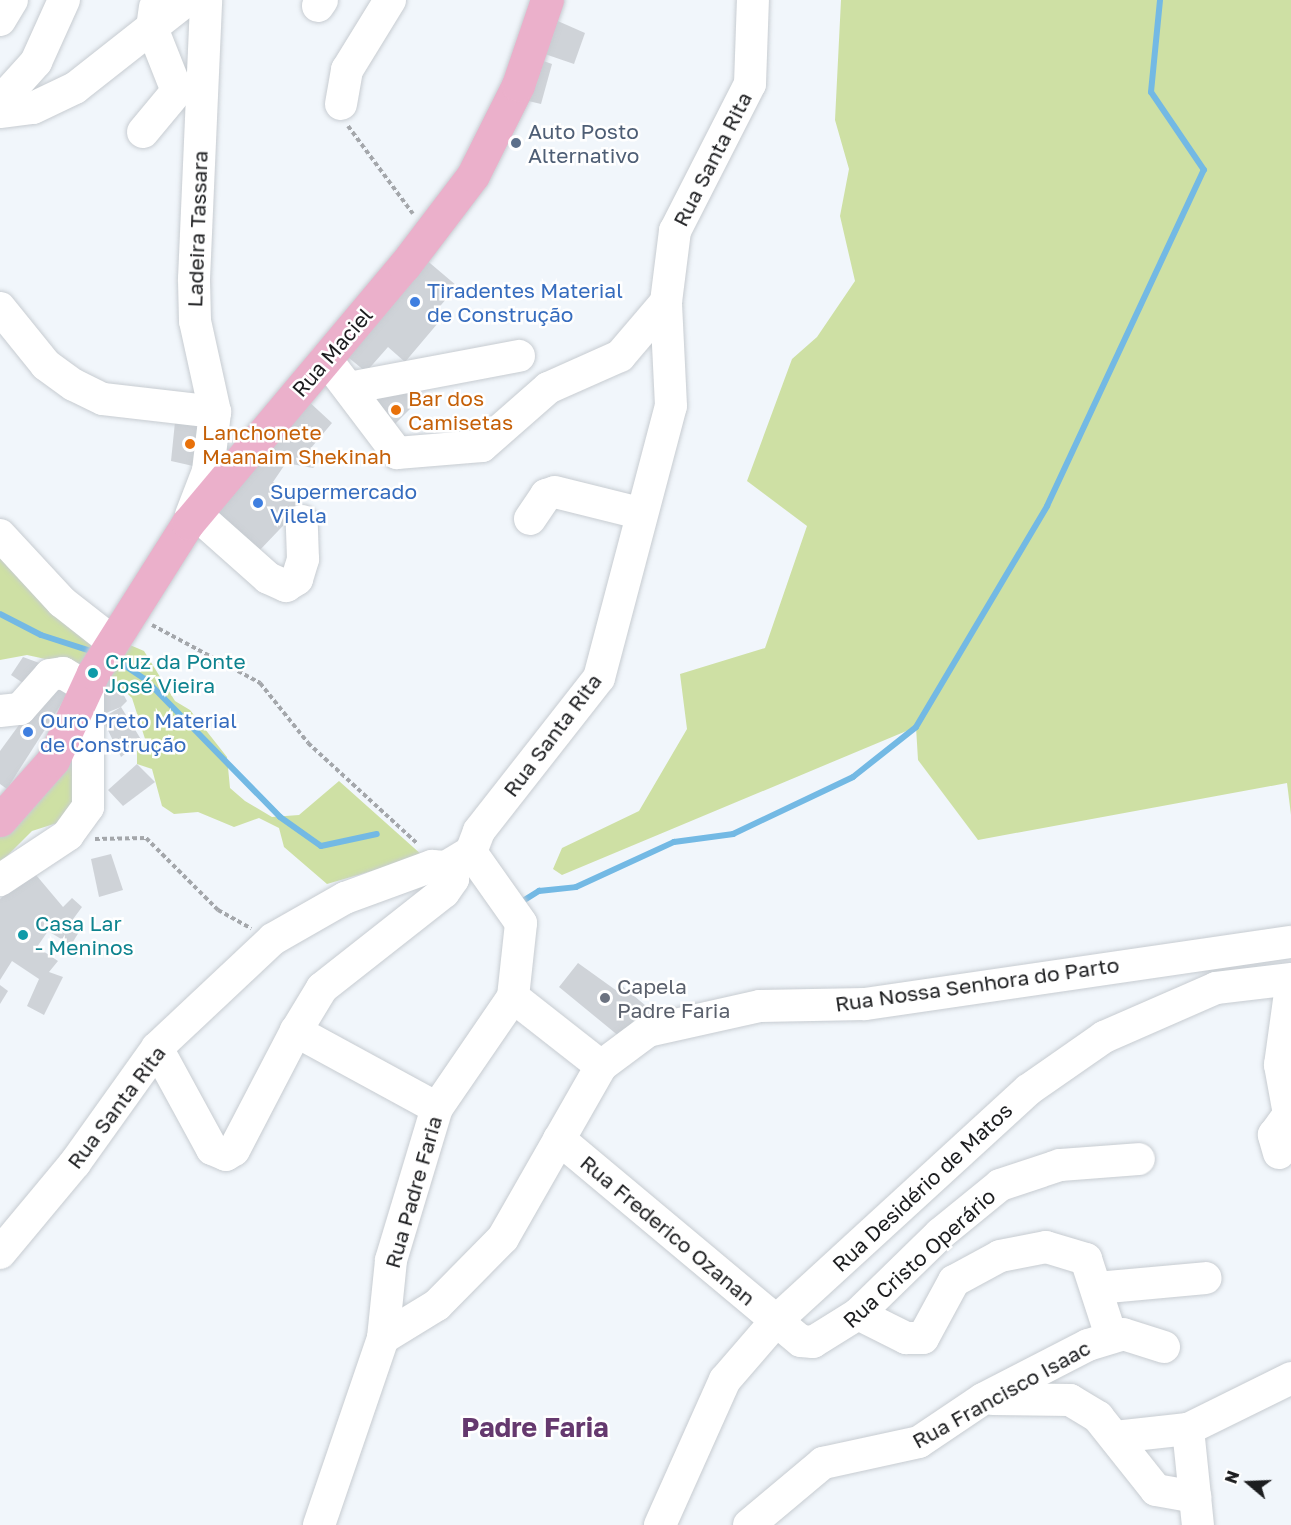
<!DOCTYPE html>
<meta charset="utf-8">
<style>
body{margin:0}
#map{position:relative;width:1291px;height:1525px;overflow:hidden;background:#f1f6fb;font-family:"Golos Text",sans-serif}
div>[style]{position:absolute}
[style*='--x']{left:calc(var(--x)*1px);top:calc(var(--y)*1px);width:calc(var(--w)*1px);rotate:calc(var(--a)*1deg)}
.green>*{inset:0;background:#cee0a4}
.stream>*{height:6px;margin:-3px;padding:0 3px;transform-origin:3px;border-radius:3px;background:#73b9e4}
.building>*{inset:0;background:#cfd3d8}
.path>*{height:4px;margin-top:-2px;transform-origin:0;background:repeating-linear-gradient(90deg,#a4a7ab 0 4.5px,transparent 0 7.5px)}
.roads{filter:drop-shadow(0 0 2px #c7ccd1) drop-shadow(0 0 2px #c7ccd1)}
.minor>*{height:32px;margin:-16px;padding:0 16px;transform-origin:16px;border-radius:16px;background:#fff}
.major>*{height:33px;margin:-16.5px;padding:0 16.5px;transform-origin:16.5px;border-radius:16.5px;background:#ebb0cb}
.dots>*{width:16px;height:16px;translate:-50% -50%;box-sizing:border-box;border:3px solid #fff;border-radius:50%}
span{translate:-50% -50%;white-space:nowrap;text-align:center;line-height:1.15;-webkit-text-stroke:5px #fff;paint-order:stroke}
.service-label{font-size:21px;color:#4e5e75}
.left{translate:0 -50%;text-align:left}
.street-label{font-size:21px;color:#1c1d1f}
.shop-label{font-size:21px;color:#366cbe}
.food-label{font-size:21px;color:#c56008}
.culture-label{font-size:21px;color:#0d838f}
.worship-label{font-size:21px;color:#5b616d}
.district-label{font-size:27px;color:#65396e;font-weight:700}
.north{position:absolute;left:1219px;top:1453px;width:60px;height:60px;-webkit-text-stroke:4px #fff;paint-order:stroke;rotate:289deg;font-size:16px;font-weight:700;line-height:24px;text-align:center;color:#1c1d1f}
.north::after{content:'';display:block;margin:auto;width:21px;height:27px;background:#1c1d1f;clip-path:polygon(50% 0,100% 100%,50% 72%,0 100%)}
</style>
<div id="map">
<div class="green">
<i style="clip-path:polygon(841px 0,1291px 0,1291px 815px,1287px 783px,978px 840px,918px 760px,916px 727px,562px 875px,553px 869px,562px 848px,639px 811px,687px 729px,680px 674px,765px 648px,807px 526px,747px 481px,792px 359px,817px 337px,855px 281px,840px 216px,849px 169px,835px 120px)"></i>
<i style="clip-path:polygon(0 555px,99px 643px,82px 667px,27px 655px,0 660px)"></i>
<i style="clip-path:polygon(123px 642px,144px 651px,175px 701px,190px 710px,227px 757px,230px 788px,245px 801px,272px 817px,299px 815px,339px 781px,423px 856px,327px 884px,284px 847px,279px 828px,259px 818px,234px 827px,198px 812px,174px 814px,162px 806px,152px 769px,137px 764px,137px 751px,146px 742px,132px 698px,105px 672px)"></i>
<i style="clip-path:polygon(73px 730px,88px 783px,60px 822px,32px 831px,0 863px,0 831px)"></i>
</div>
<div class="stream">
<i style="--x:0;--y:614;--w:46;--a:27.1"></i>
<i style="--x:41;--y:635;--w:56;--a:17.8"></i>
<i style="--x:115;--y:659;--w:36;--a:34"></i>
<i style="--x:145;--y:679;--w:193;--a:45.6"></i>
<i style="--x:280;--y:817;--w:50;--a:35.3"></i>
<i style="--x:321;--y:846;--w:57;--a:-12.1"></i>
<i style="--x:518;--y:904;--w:25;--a:-32"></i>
<i style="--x:539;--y:891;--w:37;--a:-6"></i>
<i style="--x:576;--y:887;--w:108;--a:-24.7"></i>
<i style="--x:674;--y:842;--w:60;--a:-7.7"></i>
<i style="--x:733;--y:834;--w:133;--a:-25.4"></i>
<i style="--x:853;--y:777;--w:80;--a:-38.4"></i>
<i style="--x:916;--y:727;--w:257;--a:-59.3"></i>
<i style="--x:1047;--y:506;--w:371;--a:-65"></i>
<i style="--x:1204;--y:170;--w:94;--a:-124.2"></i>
<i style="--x:1151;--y:92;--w:92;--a:-84.4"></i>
</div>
<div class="building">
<i style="clip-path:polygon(551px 18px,585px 33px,574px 64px,539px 52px)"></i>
<i style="clip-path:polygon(535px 58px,552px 64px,541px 104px,520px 99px)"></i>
<i style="clip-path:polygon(424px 258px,457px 286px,431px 317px,438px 323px,405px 362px,388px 347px,366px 372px,343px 353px)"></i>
<i style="clip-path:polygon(414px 388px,424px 395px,395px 424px,371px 396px)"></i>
<i style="clip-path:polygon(306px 399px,332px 423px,311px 448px,324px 457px,313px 468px,286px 463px,273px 482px,296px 497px,299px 509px,258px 552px,214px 508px)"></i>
<i style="clip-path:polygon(175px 422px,210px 427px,202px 468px,171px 461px)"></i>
<i style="clip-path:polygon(23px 657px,42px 664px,29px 687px,11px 675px)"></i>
<i style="clip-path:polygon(105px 672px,122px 692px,127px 701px,121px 707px,142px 741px,121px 757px,102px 718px,121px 707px,96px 717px)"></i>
<i style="clip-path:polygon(54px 677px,72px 687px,7px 789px,0 784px,0 751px)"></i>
<i style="clip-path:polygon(137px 764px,155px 782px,123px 806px,108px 790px)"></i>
<i style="clip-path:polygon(111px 854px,123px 890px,99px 897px,91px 859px)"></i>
<i style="clip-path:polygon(31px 869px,63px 907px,72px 898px,82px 907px,68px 926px,79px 932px,71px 945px,48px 931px,37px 947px,58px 961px,49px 972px,63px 977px,44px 1015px,27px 1006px,39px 979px,12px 961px,0 980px,0 899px)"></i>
<i style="clip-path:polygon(578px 963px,617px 991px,620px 984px,646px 1006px,620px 1037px,559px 987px)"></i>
<i style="clip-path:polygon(0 985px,8px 991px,0 1004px)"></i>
</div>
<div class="path">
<i style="--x:348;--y:126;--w:109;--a:53.5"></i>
<i style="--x:152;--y:625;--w:123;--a:28.2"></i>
<i style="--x:260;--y:683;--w:77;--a:51.3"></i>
<i style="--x:308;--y:743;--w:149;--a:42.6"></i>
<i style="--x:95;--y:839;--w:51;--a:-1.1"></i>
<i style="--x:146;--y:838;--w:102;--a:45"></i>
<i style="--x:218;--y:910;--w:38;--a:29"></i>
</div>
<div class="roads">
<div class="minor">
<i style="--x:318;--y:6;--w:7;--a:-56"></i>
<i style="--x:0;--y:20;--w:23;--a:-59"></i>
<i style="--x:0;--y:102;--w:54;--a:-48"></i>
<i style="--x:36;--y:62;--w:68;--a:-65.7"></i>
<i style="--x:341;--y:104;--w:35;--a:-80"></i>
<i style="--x:347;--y:70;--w:82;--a:-58.4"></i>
<i style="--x:0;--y:112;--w:33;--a:-7"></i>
<i style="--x:33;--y:108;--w:47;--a:-25.5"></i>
<i style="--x:75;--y:88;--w:142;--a:-38.2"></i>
<i style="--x:143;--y:132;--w:53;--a:-50.3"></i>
<i style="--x:177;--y:91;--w:68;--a:-111.6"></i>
<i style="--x:152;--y:28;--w:21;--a:-82"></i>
<i style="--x:0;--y:308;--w:73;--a:51.1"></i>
<i style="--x:46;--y:365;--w:34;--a:36"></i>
<i style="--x:74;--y:385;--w:32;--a:26"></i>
<i style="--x:103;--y:399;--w:113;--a:6.6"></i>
<i style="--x:326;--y:359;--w:118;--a:52.9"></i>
<i style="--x:397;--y:453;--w:85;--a:-4.7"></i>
<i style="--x:482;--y:446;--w:88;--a:-41.3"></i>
<i style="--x:548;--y:388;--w:79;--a:-24"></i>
<i style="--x:620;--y:356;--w:71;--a:-49.6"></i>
<i style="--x:349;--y:388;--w:173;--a:-10.7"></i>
<i style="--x:196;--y:514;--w:96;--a:41.6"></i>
<i style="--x:268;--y:578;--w:20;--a:24"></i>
<i style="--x:286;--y:586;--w:13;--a:-32"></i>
<i style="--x:297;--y:579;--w:21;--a:-73"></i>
<i style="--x:303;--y:559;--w:38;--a:-92"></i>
<i style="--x:191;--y:515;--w:47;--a:-68.9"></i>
<i style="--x:208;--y:471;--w:59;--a:-83.2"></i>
<i style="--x:215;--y:412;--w:93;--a:-102.4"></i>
<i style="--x:195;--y:321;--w:42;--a:-91.4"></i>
<i style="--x:194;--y:279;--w:279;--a:-87.5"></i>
<i style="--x:530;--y:519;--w:29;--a:-56"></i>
<i style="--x:546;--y:495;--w:9;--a:-18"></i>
<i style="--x:555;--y:492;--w:87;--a:14"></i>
<i style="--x:0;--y:535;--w:91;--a:47.2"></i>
<i style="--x:62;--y:602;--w:65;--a:38.1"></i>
<i style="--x:0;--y:711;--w:20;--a:-6"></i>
<i style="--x:20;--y:709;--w:45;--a:-48.6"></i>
<i style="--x:50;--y:675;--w:13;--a:-9"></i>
<i style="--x:63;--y:673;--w:29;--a:31"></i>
<i style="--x:88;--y:688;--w:119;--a:90"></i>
<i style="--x:88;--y:807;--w:34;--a:126"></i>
<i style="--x:68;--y:835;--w:82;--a:146.5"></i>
<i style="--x:513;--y:997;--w:112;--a:38.1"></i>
<i style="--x:157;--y:1048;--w:115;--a:61.4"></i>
<i style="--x:212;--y:1149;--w:15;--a:23"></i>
<i style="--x:226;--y:1155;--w:9;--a:-32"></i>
<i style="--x:234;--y:1150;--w:134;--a:-62.5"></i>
<i style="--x:437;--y:1108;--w:161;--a:-151.4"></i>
<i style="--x:296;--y:1031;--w:50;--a:-58.8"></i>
<i style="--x:322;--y:988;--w:155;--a:-38.2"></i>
<i style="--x:444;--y:892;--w:16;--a:-55"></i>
<i style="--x:453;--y:879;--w:14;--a:-120"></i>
<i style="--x:559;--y:1139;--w:315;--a:39.9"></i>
<i style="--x:801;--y:1341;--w:12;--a:5"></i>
<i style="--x:813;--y:1342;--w:53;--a:-31.9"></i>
<i style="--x:858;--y:1314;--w:115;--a:-44.3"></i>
<i style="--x:940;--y:1234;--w:77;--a:-39.2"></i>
<i style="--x:1000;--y:1185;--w:63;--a:-18.4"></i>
<i style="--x:1060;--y:1165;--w:79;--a:-4.3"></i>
<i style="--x:1279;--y:1153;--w:19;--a:-106"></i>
<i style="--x:1274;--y:1135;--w:26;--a:-54"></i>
<i style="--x:1289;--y:1114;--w:50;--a:-100.4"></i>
<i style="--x:1280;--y:1065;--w:80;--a:-82.1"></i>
<i style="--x:0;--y:1253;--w:117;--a:-50.2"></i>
<i style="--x:75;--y:1163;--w:141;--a:-54.5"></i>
<i style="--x:157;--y:1048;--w:159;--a:-43.2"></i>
<i style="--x:273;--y:939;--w:83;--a:-29.7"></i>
<i style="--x:345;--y:898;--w:93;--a:-20.2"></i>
<i style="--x:432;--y:866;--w:14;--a:4"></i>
<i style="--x:446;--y:867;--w:29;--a:-31"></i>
<i style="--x:471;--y:852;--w:22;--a:-69"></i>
<i style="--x:479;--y:831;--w:194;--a:-51.9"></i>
<i style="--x:599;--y:678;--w:281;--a:-75.2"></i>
<i style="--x:671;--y:406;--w:104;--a:-92.8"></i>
<i style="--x:666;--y:302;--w:72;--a:-82.8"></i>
<i style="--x:675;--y:231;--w:165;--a:-63"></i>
<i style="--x:750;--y:84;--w:84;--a:-88"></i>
<i style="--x:1097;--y:1288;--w:109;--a:-5.2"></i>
<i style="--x:858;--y:1314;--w:54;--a:26.6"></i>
<i style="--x:906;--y:1338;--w:17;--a:0"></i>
<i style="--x:923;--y:1338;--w:65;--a:-61.5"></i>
<i style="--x:954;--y:1281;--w:52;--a:-28.5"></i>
<i style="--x:1000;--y:1256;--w:47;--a:-11.1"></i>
<i style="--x:1046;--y:1247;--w:42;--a:16.7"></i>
<i style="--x:1086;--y:1259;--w:81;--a:72"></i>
<i style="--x:383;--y:1338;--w:63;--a:-31.4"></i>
<i style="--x:437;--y:1305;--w:94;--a:-45.4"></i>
<i style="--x:503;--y:1238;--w:198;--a:-60.3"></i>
<i style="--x:601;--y:1066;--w:59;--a:-36.7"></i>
<i style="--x:648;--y:1031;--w:115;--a:-12.6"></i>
<i style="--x:760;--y:1006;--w:105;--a:-1.1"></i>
<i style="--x:865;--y:1004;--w:430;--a:-8.3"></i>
<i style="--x:993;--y:1399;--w:77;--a:0.7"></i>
<i style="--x:1070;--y:1400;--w:33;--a:31"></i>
<i style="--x:1098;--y:1417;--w:93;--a:51.5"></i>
<i style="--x:1156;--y:1490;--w:40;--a:10"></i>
<i style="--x:1188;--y:1429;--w:97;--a:84.1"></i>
<i style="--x:1115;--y:1437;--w:73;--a:-6.3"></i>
<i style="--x:1188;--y:1429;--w:115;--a:-26.3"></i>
<i style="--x:319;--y:1525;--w:198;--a:-71.1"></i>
<i style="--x:383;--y:1338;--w:78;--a:-84.1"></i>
<i style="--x:391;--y:1260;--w:159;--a:-73.2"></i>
<i style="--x:437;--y:1108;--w:135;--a:-55.6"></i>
<i style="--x:513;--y:997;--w:74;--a:-83.8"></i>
<i style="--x:521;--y:923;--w:87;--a:-125.2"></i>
<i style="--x:660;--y:1525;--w:159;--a:-65.9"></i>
<i style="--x:725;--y:1380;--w:78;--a:-49.2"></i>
<i style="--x:776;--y:1321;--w:342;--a:-42.5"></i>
<i style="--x:1028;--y:1090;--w:93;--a:-34.9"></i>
<i style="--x:1104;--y:1037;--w:122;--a:-23.6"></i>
<i style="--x:1216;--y:988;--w:76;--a:-6.8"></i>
<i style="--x:749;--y:1525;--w:97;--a:-40"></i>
<i style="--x:823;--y:1463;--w:98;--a:-12.3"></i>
<i style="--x:919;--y:1442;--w:77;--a:-33.9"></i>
<i style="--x:983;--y:1399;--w:118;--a:-27.2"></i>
<i style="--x:1088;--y:1345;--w:37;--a:-17"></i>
<i style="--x:1123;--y:1334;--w:43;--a:17.6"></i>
</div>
<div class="major">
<i style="--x:0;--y:820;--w:80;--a:-48.5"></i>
<i style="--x:53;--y:760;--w:96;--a:-65.3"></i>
<i style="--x:93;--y:673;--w:178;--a:-57.7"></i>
<i style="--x:188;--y:523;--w:336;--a:-50"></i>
<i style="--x:404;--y:266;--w:114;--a:-52.8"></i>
<i style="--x:473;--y:175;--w:101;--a:-63.4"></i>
<i style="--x:518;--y:85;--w:90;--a:-71.2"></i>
</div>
</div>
<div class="dots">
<i style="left:516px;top:143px;background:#5c6f8a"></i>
<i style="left:415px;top:302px;background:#3f7fe0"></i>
<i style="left:396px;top:410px;background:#e8710a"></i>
<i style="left:190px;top:444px;background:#e8710a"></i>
<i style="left:258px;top:503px;background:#3f7fe0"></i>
<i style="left:93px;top:673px;background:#0f9aa8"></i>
<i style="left:28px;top:732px;background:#3f7fe0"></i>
<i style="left:23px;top:935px;background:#0f9aa8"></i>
<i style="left:605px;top:998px;background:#6b7280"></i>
</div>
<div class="service-label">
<span class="left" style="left:528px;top:143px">Auto Posto<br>Alternativo</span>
</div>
<div class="street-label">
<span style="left:712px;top:159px;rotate:-63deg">Rua Santa Rita</span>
<span style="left:197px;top:229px;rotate:-88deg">Ladeira Tassara</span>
<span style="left:332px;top:352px;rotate:-49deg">Rua Maciel</span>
<span style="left:552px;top:735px;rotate:-53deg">Rua Santa Rita</span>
<span style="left:977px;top:984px;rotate:-8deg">Rua Nossa Senhora do Parto</span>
<span style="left:116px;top:1107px;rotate:-53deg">Rua Santa Rita</span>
<span style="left:922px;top:1187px;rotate:-43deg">Rua Desidério de Matos</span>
<span style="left:413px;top:1192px;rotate:-74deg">Rua Padre Faria</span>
<span style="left:668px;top:1230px;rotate:40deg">Rua Frederico Ozanan</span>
<span style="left:919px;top:1258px;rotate:-42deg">Rua Cristo Operário</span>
<span style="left:1001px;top:1394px;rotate:-29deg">Rua Francisco Isaac</span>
</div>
<div class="shop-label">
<span class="left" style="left:427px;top:302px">Tiradentes Material<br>de Construção</span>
<span class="left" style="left:270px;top:503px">Supermercado<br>Vilela</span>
<span class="left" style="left:40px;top:732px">Ouro Preto Material<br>de Construção</span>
</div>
<div class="food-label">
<span class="left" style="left:408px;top:410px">Bar dos<br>Camisetas</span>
<span class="left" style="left:202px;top:444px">Lanchonete<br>Maanaim Shekinah</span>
</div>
<div class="culture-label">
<span class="left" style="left:105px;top:673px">Cruz da Ponte<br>José Vieira</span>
<span class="left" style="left:35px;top:935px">Casa Lar<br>- Meninos</span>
</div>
<div class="worship-label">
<span class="left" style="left:617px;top:998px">Capela<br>Padre Faria</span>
</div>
<div class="district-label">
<span style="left:535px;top:1428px">Padre Faria</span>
</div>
<div class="north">N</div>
</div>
